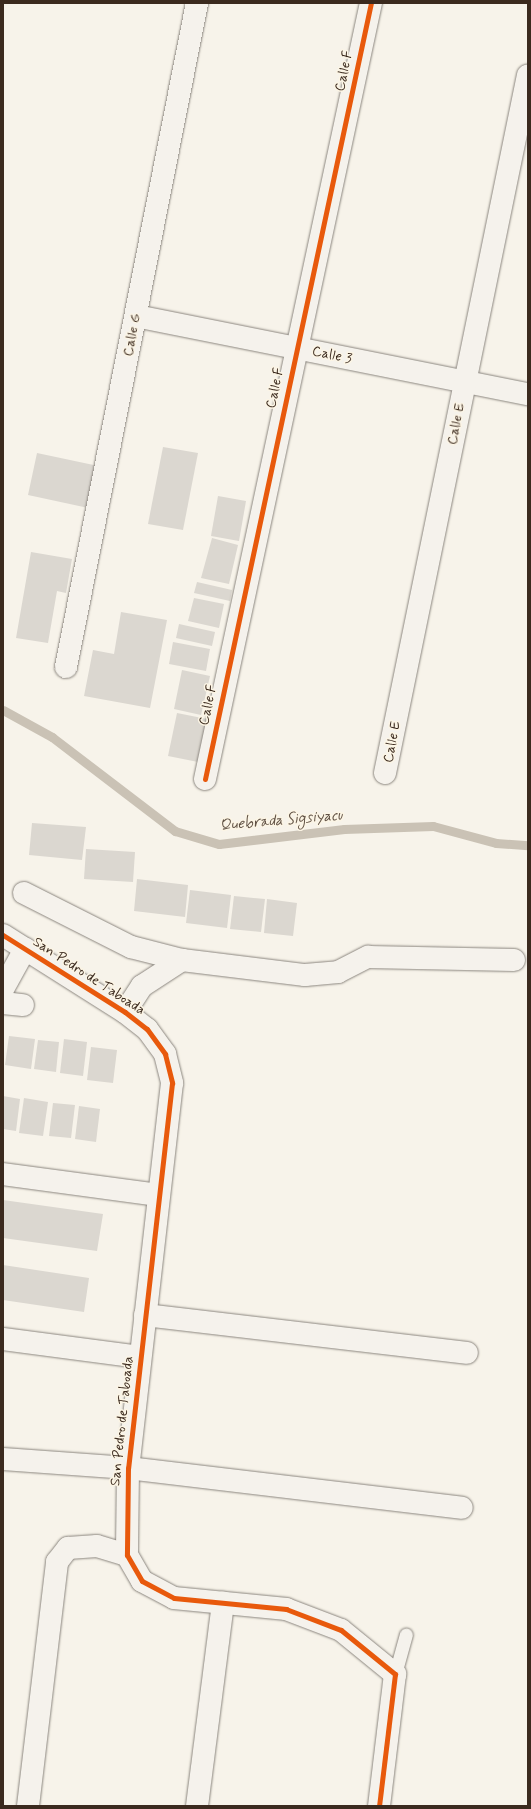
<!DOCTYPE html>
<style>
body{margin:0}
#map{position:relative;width:531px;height:1809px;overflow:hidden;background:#f7f3ea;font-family:Mynerve,sans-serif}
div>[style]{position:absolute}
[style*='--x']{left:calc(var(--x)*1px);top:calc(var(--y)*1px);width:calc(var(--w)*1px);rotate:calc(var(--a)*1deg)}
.stream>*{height:9px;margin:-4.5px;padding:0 4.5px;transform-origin:4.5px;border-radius:4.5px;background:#cac2b5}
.building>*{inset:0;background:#dbd7d0}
.roads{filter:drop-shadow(0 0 1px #8b867f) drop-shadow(0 0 1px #8b867f)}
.lane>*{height:13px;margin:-6.5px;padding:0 6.5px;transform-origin:6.5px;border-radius:6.5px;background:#f5f2ec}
.street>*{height:22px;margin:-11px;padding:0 11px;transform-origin:11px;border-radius:11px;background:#f5f2ec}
.cycleway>*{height:5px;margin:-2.5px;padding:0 2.5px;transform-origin:2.5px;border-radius:2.5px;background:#e8590c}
span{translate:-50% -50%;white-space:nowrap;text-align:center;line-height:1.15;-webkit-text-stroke:3px #fcf5e5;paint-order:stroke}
.street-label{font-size:14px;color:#3b2a1e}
.water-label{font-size:15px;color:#605144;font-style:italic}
.frame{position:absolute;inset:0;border:4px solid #3b2a1e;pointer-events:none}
</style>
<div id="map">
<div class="stream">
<i style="--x:3;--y:710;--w:56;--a:28.9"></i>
<i style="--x:52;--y:737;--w:155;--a:37.4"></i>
<i style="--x:175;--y:831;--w:46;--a:16.5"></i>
<i style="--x:219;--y:844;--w:126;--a:-6.8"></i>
<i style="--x:344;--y:829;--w:89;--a:-1.9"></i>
<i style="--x:433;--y:826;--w:65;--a:15.1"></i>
<i style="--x:496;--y:843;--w:32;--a:4"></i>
</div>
<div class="building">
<i style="clip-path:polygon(163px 447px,198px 453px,183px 530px,148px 524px)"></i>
<i style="clip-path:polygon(37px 453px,103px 467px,93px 509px,28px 495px)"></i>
<i style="clip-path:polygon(218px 496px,246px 501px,239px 541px,211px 536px)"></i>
<i style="clip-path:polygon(212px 538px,238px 545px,229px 584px,201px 578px)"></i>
<i style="clip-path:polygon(31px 552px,72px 559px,66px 593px,57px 591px,48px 643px,16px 638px)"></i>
<i style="clip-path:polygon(197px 582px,232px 590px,230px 601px,194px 593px)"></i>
<i style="clip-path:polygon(194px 598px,224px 604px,219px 628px,188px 621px)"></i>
<i style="clip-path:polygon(121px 612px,167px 620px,150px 708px,84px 696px,93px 650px,114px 654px)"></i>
<i style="clip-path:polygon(179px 624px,215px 632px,212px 646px,176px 638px)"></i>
<i style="clip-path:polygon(173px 642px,210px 649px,206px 671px,169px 664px)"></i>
<i style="clip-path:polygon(182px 670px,210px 676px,201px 715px,174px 709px)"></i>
<i style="clip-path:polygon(177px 713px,212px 720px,203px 763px,168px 756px)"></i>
<i style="clip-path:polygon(32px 823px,86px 827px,82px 860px,29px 855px)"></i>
<i style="clip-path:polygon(86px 849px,135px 852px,133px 882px,84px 879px)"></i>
<i style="clip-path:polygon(137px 879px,188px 885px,185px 917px,134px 911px)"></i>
<i style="clip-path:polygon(190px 890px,231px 895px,227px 928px,186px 923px)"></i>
<i style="clip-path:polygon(234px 896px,265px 899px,261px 932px,230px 929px)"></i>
<i style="clip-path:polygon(267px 899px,297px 903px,293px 936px,264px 933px)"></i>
<i style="clip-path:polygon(9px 1036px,35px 1039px,31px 1069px,5px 1065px)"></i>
<i style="clip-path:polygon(64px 1039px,87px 1042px,83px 1076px,60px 1073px)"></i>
<i style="clip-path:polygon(38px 1040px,59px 1042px,56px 1072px,34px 1069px)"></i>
<i style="clip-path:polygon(91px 1047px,117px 1050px,113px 1083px,87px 1080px)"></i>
<i style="clip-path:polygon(3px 1096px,20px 1099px,16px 1131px,3px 1129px)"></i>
<i style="clip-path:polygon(24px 1098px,48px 1102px,43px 1136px,19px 1133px)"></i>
<i style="clip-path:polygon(53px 1103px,75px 1105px,71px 1138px,49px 1136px)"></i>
<i style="clip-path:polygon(79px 1106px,100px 1109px,96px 1142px,75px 1139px)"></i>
<i style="clip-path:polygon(3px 1200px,103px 1214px,97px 1251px,3px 1238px)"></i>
<i style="clip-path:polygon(3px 1265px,89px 1278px,84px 1312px,3px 1300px)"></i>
</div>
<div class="roads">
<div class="lane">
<i style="--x:395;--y:1674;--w:41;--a:-74.6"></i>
</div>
<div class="street">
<i style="--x:136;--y:316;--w:400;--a:11.3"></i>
<i style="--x:66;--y:667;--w:677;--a:-78.84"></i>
<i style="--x:385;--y:773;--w:712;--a:-78.42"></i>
<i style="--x:205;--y:779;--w:794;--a:-77.93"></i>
<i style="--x:24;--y:893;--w:120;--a:26.8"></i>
<i style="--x:131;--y:947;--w:53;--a:14.3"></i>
<i style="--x:182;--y:960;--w:124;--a:7"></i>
<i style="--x:305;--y:975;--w:33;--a:-5"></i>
<i style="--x:338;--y:972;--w:34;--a:-27"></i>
<i style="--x:368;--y:957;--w:146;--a:1.2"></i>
<i style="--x:3;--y:935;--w:144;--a:32.3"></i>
<i style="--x:125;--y:1012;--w:28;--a:38"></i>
<i style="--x:147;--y:1029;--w:31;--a:54"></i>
<i style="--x:165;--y:1054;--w:30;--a:76"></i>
<i style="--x:172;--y:1083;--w:388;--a:96.5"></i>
<i style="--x:128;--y:1468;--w:87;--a:90.7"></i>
<i style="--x:127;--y:1555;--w:30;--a:60"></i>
<i style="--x:142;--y:1581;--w:36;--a:28"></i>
<i style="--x:174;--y:1598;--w:113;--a:5.6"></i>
<i style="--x:286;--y:1609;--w:59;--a:20.9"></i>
<i style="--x:341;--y:1630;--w:70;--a:39.2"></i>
<i style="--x:395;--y:1674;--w:133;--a:96.9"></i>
<i style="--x:3;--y:989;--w:46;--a:-61.2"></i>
<i style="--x:3;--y:1003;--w:20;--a:6"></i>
<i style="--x:125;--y:1012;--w:31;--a:-57"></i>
<i style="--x:142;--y:986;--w:48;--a:-33"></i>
<i style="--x:3;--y:1174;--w:157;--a:7.7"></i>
<i style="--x:145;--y:1315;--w:324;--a:6.7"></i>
<i style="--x:3;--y:1339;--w:138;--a:7.5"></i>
<i style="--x:3;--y:1459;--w:125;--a:4.1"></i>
<i style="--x:128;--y:1468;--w:336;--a:6.8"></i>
<i style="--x:28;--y:1806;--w:246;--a:-83.2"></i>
<i style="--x:57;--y:1562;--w:18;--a:-52"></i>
<i style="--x:68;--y:1548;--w:29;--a:-4"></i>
<i style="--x:97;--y:1546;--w:31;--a:17"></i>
<i style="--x:197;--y:1806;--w:205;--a:-82.7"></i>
</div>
</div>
<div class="cycleway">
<i style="--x:205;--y:779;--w:794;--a:-77.93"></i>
<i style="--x:3;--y:935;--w:144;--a:32.3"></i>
<i style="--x:125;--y:1012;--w:28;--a:38"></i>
<i style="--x:147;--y:1029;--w:31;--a:54"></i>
<i style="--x:165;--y:1054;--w:30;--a:76"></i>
<i style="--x:172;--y:1083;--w:388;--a:96.5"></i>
<i style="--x:128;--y:1468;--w:87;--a:90.7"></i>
<i style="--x:127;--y:1555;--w:30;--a:60"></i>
<i style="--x:142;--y:1581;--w:36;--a:28"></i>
<i style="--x:174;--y:1598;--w:113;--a:5.6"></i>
<i style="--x:286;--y:1609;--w:59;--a:20.9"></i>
<i style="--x:341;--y:1630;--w:70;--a:39.2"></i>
<i style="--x:395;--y:1674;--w:133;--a:96.9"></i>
</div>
<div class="street-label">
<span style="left:344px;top:71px;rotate:-78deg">Calle F</span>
<span style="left:132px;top:335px;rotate:-79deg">Calle G</span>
<span style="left:332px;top:355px;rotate:12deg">Calle 3</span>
<span style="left:275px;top:388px;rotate:-78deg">Calle F</span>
<span style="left:456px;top:424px;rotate:-79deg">Calle E</span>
<span style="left:208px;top:705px;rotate:-78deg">Calle F</span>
<span style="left:392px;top:742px;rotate:-79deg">Calle E</span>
<span style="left:89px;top:976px;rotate:33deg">San Pedro de Taboada</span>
<span style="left:122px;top:1421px;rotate:-84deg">San Pedro de Taboada</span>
</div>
<div class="water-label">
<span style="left:281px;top:821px;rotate:-5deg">Quebrada Sigsiyacu</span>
</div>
<div class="frame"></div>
</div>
